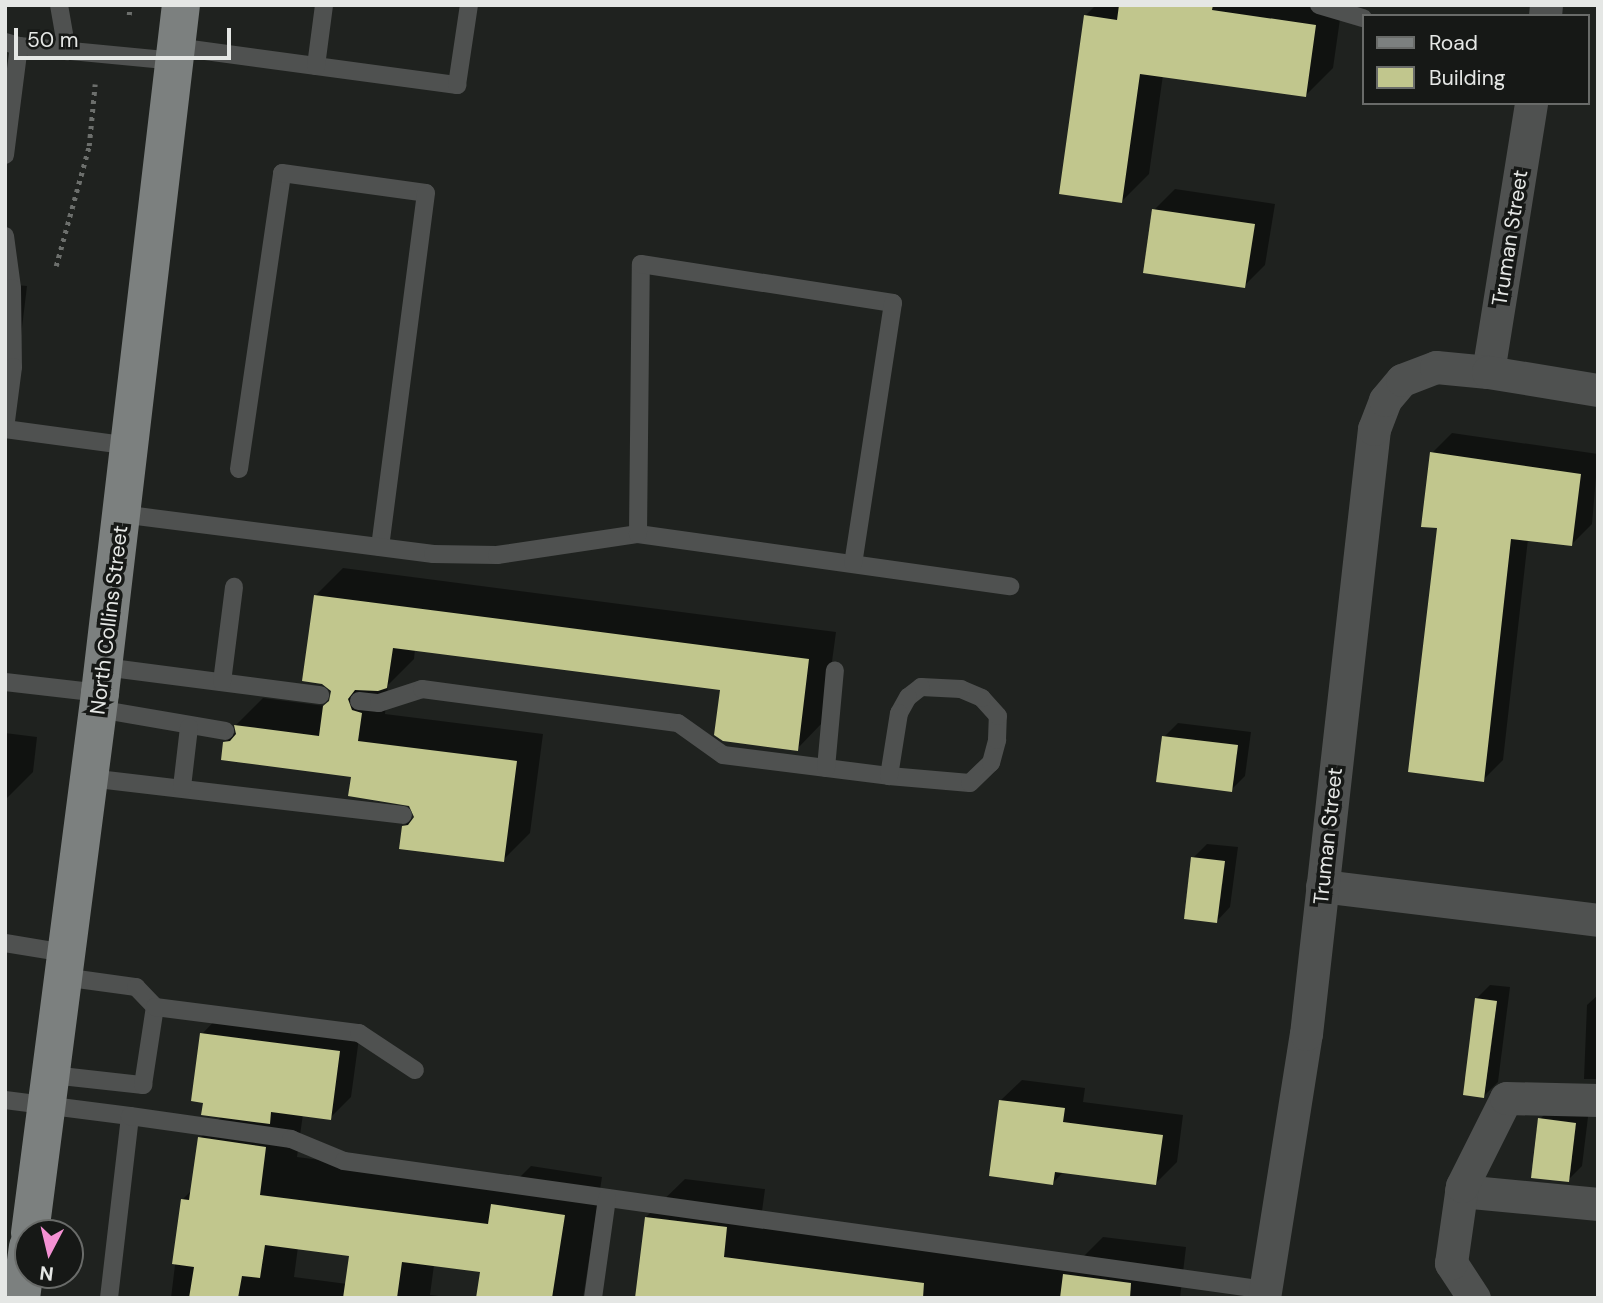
<!DOCTYPE html>
<style>
body{margin:0}
#map{position:relative;width:1603px;height:1303px;overflow:hidden;background:#1f221f;font-family:"DM Sans",sans-serif}
div>[style]{position:absolute}
[style*='--x']{left:calc(var(--x)*1px);top:calc(var(--y)*1px);width:calc(var(--w)*1px);rotate:calc(var(--a)*1deg)}
.shadow>*{inset:0;background:#0007}
.building>*{inset:0;background:#c1c68d}
.path>*{height:4.5px;margin-top:-2.25px;transform-origin:0;background:repeating-linear-gradient(90deg,#6c6f6c 0 3.5px,transparent 0 8.5px)}
.service>*{height:18px;margin:-9px;padding:0 9px;transform-origin:9px;border-radius:9px;background:#4f5150}
.minor>*{height:33px;margin:-16.5px;padding:0 16.5px;transform-origin:16.5px;border-radius:16.5px;background:#4f5150}
.primary>*{height:38px;margin:-19px;padding:0 19px;transform-origin:19px;border-radius:19px;background:#7c807f}
span{translate:-50% -50%;white-space:nowrap;text-align:center;line-height:1.15;-webkit-text-stroke:7px #161816;paint-order:stroke}
.street-label{font-size:21px;color:#e5e7e5}
.frame{position:absolute;inset:0;border:7px solid #e5e7e5;pointer-events:none}
.legend{position:absolute;left:1362px;top:14px;width:228px;height:91px;box-sizing:border-box;background:#161816;border:2px solid #696b69;margin:0;padding:9px 12px;list-style:none;font-size:21px;color:#e5e7e5}
.legend li{display:flex;align-items:center;gap:14px;height:35px}
.legend b{width:35px;border:2px solid #696b69}
.north{position:absolute;left:14px;top:1219px;width:70px;height:70px;box-sizing:border-box;background:#161816;border:2px solid #696b69;border-radius:50%;rotate:187deg;font-size:19px;font-weight:700;line-height:28px;text-align:center;color:#e5e7e5}
.north::after{content:'';display:block;margin:auto;width:24px;height:32px;background:#f491d3;clip-path:polygon(50% 0,100% 100%,50% 72%,0 100%)}
.scale{position:absolute;left:14px;top:28px;width:217px;height:32px;box-sizing:border-box;border:4px solid #e5e7e5;border-top:0;padding-left:9px;font-size:21px;line-height:24px;white-space:nowrap;color:#e5e7e5;-webkit-text-stroke:5px #161816;paint-order:stroke}
</style>
<div id="map">
<div class="shadow">
<i style="clip-path:polygon(1096px 5px,1342px 5px,1333px 68px,1306px 95px,1163px 75px,1149px 174px,1122px 201px,1085px 16px)"></i>
<i style="clip-path:polygon(1175px 189px,1275px 204px,1265px 265px,1244px 286px,1154px 210px)"></i>
<i style="clip-path:polygon(5px 284px,27px 286px,21px 336px)"></i>
<i style="clip-path:polygon(1452px 433px,1598px 454px,1592px 524px,1572px 544px,1528px 539px,1503px 760px,1483px 780px,1439px 527px,1432px 453px)"></i>
<i style="clip-path:polygon(343px 568px,836px 632px,824px 721px,797px 749px,722px 688px,415px 649px,414px 659px,388px 685px,385px 714px,543px 734px,530px 833px,503px 860px,403px 827px,415px 816px,415px 809px,353px 775px,225px 743px,237px 731px,236px 725px,263px 698px,325px 706px,331px 700px,333px 691px,315px 596px)"></i>
<i style="clip-path:polygon(1178px 723px,1251px 732px,1245px 776px,1231px 790px,1164px 737px)"></i>
<i style="clip-path:polygon(5px 733px,37px 737px,33px 772px,5px 800px)"></i>
<i style="clip-path:polygon(1207px 844px,1238px 847px,1230px 907px,1217px 921px,1193px 858px)"></i>
<i style="clip-path:polygon(1490px 985px,1510px 987px,1498px 1082px,1484px 1096px,1476px 999px)"></i>
<i style="clip-path:polygon(1598px 995px,1598px 1079px,1584px 1079px,1587px 1005px)"></i>
<i style="clip-path:polygon(evenodd,222px 1013px,360px 1031px,351px 1097px,330px 1118px,303px 1114px,297px 1157px,512px 1185px,531px 1166px,602px 1177px,583px 1298px,478px 1298px,482px 1271px,434px 1265px,430px 1295px,456px 1298px,171px 1298px,183px 1199px,193px 1189px,200px 1138px,222px 1116px,202px 1034px,222px 1013px,298px 1247px,350px 1254px,347px 1284px,294px 1277px,298px 1247px)"></i>
<i style="clip-path:polygon(1022px 1080px,1085px 1088px,1083px 1102px,1183px 1115px,1177px 1162px,1156px 1183px,1064px 1171px,1053px 1183px,1001px 1100px)"></i>
<i style="clip-path:polygon(1554px 1105px,1589px 1109px,1582px 1166px,1568px 1180px,1540px 1119px)"></i>
<i style="clip-path:polygon(685px 1179px,765px 1189px,761px 1219px,1075px 1265px,1103px 1237px,1186px 1247px,1180px 1298px,637px 1298px,646px 1217px)"></i>
</div>
<div class="building">
<i style="clip-path:polygon(1119px 5px,1213px 5px,1212px 10px,1316px 25px,1306px 97px,1140px 74px,1122px 203px,1059px 194px,1084px 15px,1117px 20px)"></i>
<i style="clip-path:polygon(1152px 209px,1255px 224px,1245px 288px,1143px 273px)"></i>
<i style="clip-path:polygon(1430px 452px,1581px 474px,1572px 546px,1511px 539px,1484px 782px,1408px 772px,1437px 528px,1421px 527px)"></i>
<i style="clip-path:polygon(314px 595px,809px 659px,798px 751px,723px 741px,714px 735px,720px 690px,393px 648px,387px 688px,378px 691px,355px 690px,348px 699px,352px 710px,362px 713px,358px 741px,517px 761px,504px 862px,399px 849px,402px 826px,408px 825px,414px 817px,409px 806px,348px 796px,351px 777px,221px 760px,223px 742px,230px 741px,236px 734px,234px 725px,319px 736px,323px 706px,329px 701px,331px 691px,322px 684px,302px 681px)"></i>
<i style="clip-path:polygon(1162px 736px,1238px 745px,1232px 792px,1156px 782px)"></i>
<i style="clip-path:polygon(1191px 857px,1225px 861px,1217px 923px,1184px 919px)"></i>
<i style="clip-path:polygon(1475px 998px,1497px 1001px,1484px 1098px,1463px 1095px)"></i>
<i style="clip-path:polygon(200px 1033px,340px 1051px,331px 1120px,271px 1112px,270px 1124px,201px 1115px,203px 1103px,191px 1101px)"></i>
<i style="clip-path:polygon(999px 1100px,1065px 1108px,1063px 1122px,1163px 1135px,1156px 1185px,1055px 1172px,1053px 1185px,989px 1176px)"></i>
<i style="clip-path:polygon(1538px 1118px,1576px 1123px,1569px 1182px,1531px 1178px)"></i>
<i style="clip-path:polygon(198px 1137px,266px 1147px,260px 1195px,488px 1224px,491px 1204px,565px 1215px,552px 1298px,476px 1298px,480px 1272px,402px 1262px,397px 1298px,343px 1298px,349px 1256px,265px 1245px,260px 1278px,242px 1276px,238px 1298px,189px 1298px,194px 1267px,172px 1264px,181px 1199px,189px 1200px)"></i>
<i style="clip-path:polygon(645px 1217px,727px 1227px,724px 1257px,924px 1283px,923px 1298px,635px 1298px)"></i>
<i style="clip-path:polygon(1063px 1274px,1131px 1283px,1130px 1298px,1060px 1298px)"></i>
</div>
<div class="path">
<i style="--x:129;--y:15;--w:10;--a:-84"></i>
<i style="--x:56;--y:266;--w:124;--a:-74.6"></i>
<i style="--x:89;--y:146;--w:62;--a:-84.5"></i>
</div>
<div class="service">
<i style="--x:59;--y:5;--w:47;--a:80.1"></i>
<i style="--x:1319;--y:5;--w:46;--a:16.5"></i>
<i style="--x:5;--y:42;--w:15;--a:16"></i>
<i style="--x:19;--y:46;--w:157;--a:5.5"></i>
<i style="--x:176;--y:47;--w:284;--a:7.7"></i>
<i style="--x:457;--y:85;--w:81;--a:-81.5"></i>
<i style="--x:316;--y:66;--w:62;--a:-82.5"></i>
<i style="--x:5;--y:155;--w:110;--a:-82.7"></i>
<i style="--x:5;--y:236;--w:52;--a:82.3"></i>
<i style="--x:12;--y:288;--w:79;--a:89.3"></i>
<i style="--x:13;--y:367;--w:63;--a:97.4"></i>
<i style="--x:5;--y:429;--w:126;--a:7.7"></i>
<i style="--x:239;--y:469;--w:299;--a:-81.7"></i>
<i style="--x:282;--y:173;--w:145;--a:7.9"></i>
<i style="--x:426;--y:193;--w:357;--a:97.4"></i>
<i style="--x:121;--y:514;--w:315;--a:7.3"></i>
<i style="--x:433;--y:554;--w:64;--a:0.9"></i>
<i style="--x:497;--y:555;--w:143;--a:-8.5"></i>
<i style="--x:638;--y:534;--w:376;--a:8"></i>
<i style="--x:638;--y:534;--w:270;--a:-89.4"></i>
<i style="--x:641;--y:264;--w:255;--a:8.8"></i>
<i style="--x:893;--y:303;--w:263;--a:98.7"></i>
<i style="--x:104;--y:667;--w:218;--a:7.4"></i>
<i style="--x:5;--y:682;--w:96;--a:6.6"></i>
<i style="--x:222;--y:682;--w:96;--a:-82.8"></i>
<i style="--x:359;--y:701;--w:20;--a:6"></i>
<i style="--x:379;--y:703;--w:45;--a:-18"></i>
<i style="--x:422;--y:689;--w:258;--a:7.6"></i>
<i style="--x:678;--y:723;--w:55;--a:35.4"></i>
<i style="--x:723;--y:755;--w:167;--a:7.2"></i>
<i style="--x:889;--y:776;--w:81;--a:4.9"></i>
<i style="--x:970;--y:783;--w:29;--a:-44"></i>
<i style="--x:991;--y:763;--w:24;--a:-75"></i>
<i style="--x:997;--y:740;--w:24;--a:-88"></i>
<i style="--x:998;--y:716;--w:24;--a:-132"></i>
<i style="--x:982;--y:698;--w:23;--a:-157"></i>
<i style="--x:961;--y:689;--w:40;--a:-177.1"></i>
<i style="--x:921;--y:687;--w:16;--a:142"></i>
<i style="--x:908;--y:697;--w:18;--a:119"></i>
<i style="--x:899;--y:713;--w:64;--a:99"></i>
<i style="--x:98;--y:709;--w:129;--a:9.8"></i>
<i style="--x:826;--y:768;--w:98;--a:-84.8"></i>
<i style="--x:89;--y:778;--w:316;--a:6.7"></i>
<i style="--x:182;--y:787;--w:60;--a:-83.3"></i>
<i style="--x:5;--y:943;--w:62;--a:9.3"></i>
<i style="--x:63;--y:977;--w:74;--a:7.8"></i>
<i style="--x:136;--y:987;--w:28;--a:46"></i>
<i style="--x:52;--y:1075;--w:92;--a:6.3"></i>
<i style="--x:143;--y:1085;--w:79;--a:-81.3"></i>
<i style="--x:155;--y:1007;--w:206;--a:7.3"></i>
<i style="--x:359;--y:1033;--w:67;--a:33.5"></i>
<i style="--x:5;--y:1100;--w:126;--a:7.3"></i>
<i style="--x:109;--y:1298;--w:183;--a:-83.4"></i>
<i style="--x:130;--y:1116;--w:163;--a:8.1"></i>
<i style="--x:291;--y:1139;--w:57;--a:22.5"></i>
<i style="--x:344;--y:1161;--w:930;--a:7.97"></i>
<i style="--x:593;--y:1298;--w:101;--a:-82"></i>
</div>
<div class="minor">
<i style="--x:1545;--y:16;--w:11;--a:-85"></i>
<i style="--x:1488;--y:372;--w:272;--a:-80.9"></i>
<i style="--x:1322;--y:886;--w:278;--a:7"></i>
<i style="--x:1461;--y:1191;--w:138;--a:5.4"></i>
<i style="--x:1264;--y:1298;--w:267;--a:-81"></i>
<i style="--x:1306;--y:1034;--w:609;--a:-83.59"></i>
<i style="--x:1374;--y:429;--w:31;--a:-69"></i>
<i style="--x:1385;--y:400;--w:26;--a:-50"></i>
<i style="--x:1402;--y:380;--w:36;--a:-21"></i>
<i style="--x:1436;--y:367;--w:52;--a:5.5"></i>
<i style="--x:1488;--y:372;--w:111;--a:9.3"></i>
<i style="--x:1474;--y:1298;--w:42;--a:-123.3"></i>
<i style="--x:1451;--y:1263;--w:78;--a:-81.9"></i>
<i style="--x:1462;--y:1186;--w:98;--a:-63.4"></i>
<i style="--x:1506;--y:1098;--w:92;--a:1.2"></i>
</div>
<div class="primary">
<i style="--x:30;--y:1233;--w:545;--a:-82.61"></i>
<i style="--x:100;--y:693;--w:693;--a:-83.29"></i>
<i style="--x:21;--y:1298;--w:52;--a:-82.3"></i>
</div>
<div class="street-label">
<span style="left:1510px;top:238px;rotate:-81deg">Truman Street</span>
<span style="left:109px;top:620px;rotate:-83deg">North Collins Street</span>
<span style="left:1328px;top:836px;rotate:-84deg">Truman Street</span>
</div>
<div class="frame"></div>
<ul class="legend">
<li><b style="height:9px;background:#7c807f"></b>Road</li>
<li><b style="height:19px;background:#c1c68d"></b>Building</li>
</ul>
<div class="north">N</div>
<div class="scale">50 m</div>
</div>
